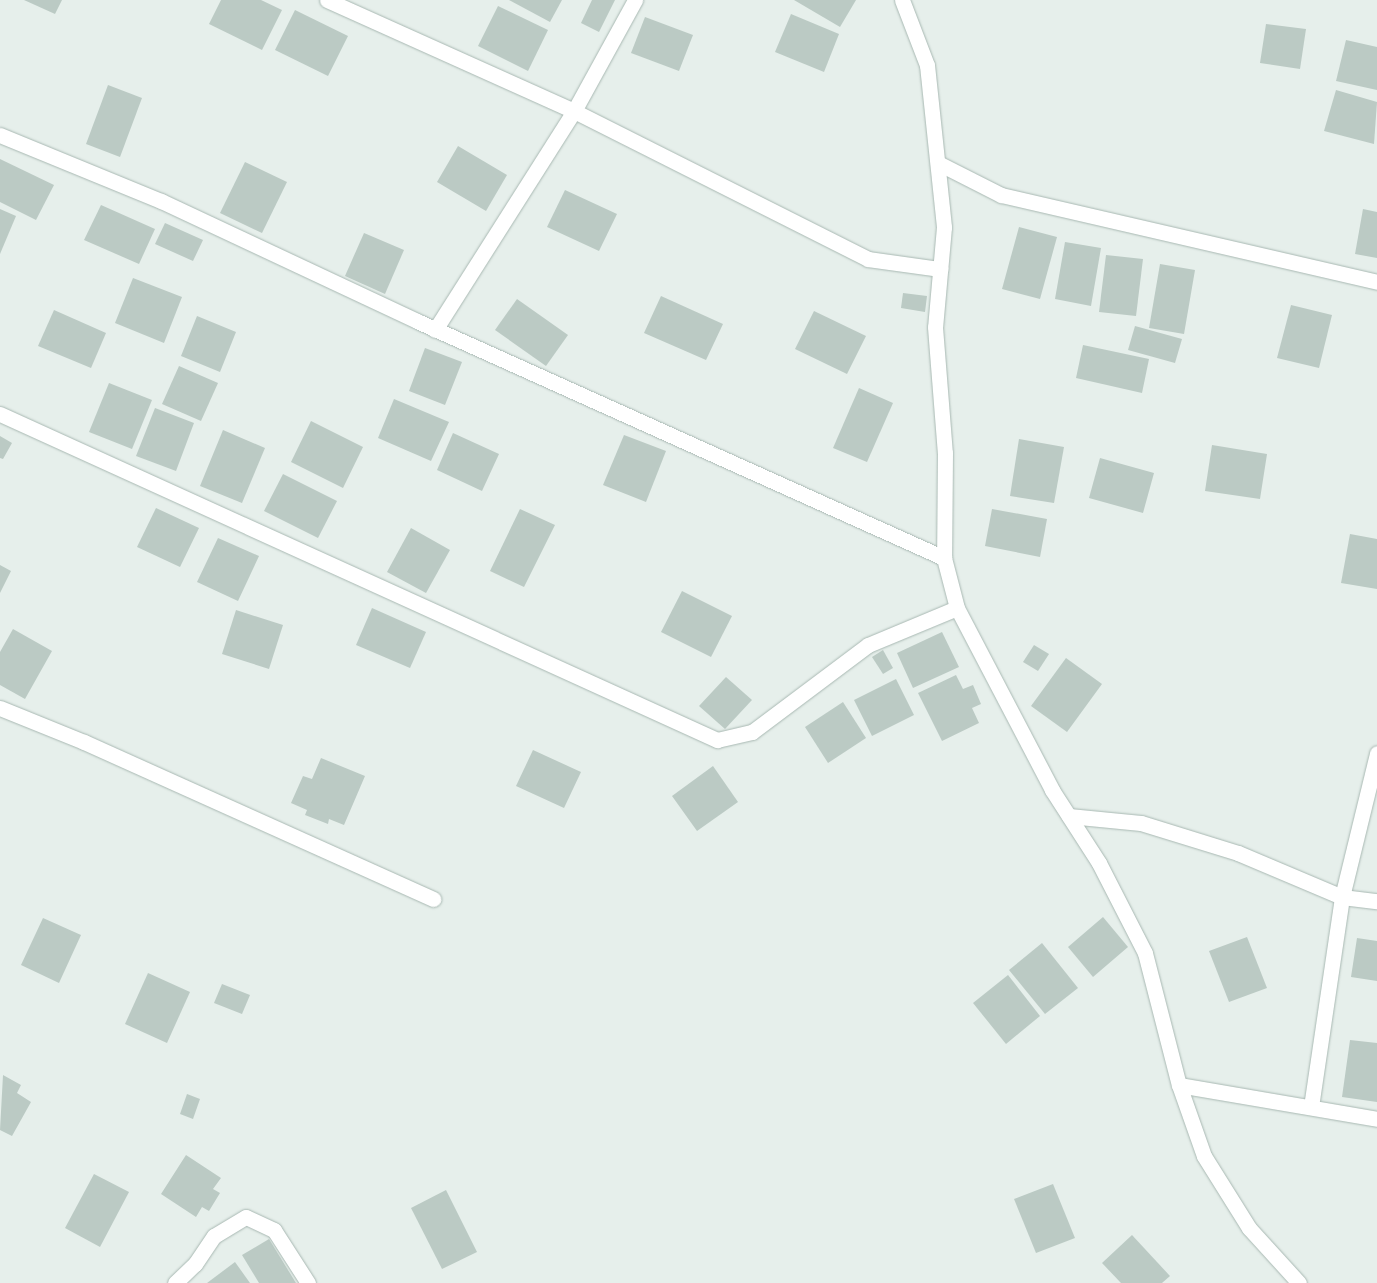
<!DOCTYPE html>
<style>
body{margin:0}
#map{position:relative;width:1377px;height:1283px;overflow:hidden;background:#e6efeb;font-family:Figtree,sans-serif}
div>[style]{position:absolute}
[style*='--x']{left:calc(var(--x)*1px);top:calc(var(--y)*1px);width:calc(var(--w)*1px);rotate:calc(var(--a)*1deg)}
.building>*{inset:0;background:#bbcac4}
.roads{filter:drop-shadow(0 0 1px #a8b8b2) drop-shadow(0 0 1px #a8b8b2)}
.street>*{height:15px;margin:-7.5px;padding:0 7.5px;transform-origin:7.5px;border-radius:7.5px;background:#fff}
span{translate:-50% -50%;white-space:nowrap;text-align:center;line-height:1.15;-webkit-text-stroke:4px #f7fbf9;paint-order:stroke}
</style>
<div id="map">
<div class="building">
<i style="clip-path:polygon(24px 0,62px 0,55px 14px)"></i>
<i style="clip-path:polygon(221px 0,261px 0,282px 10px,262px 50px,209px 24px)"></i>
<i style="clip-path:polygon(509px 0,562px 0,550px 22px)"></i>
<i style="clip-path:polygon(592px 0,615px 0,599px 32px,581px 23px)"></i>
<i style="clip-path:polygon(794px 0,856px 0,840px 27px)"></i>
<i style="clip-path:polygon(498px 6px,548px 30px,528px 71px,478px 46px)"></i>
<i style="clip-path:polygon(295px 10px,348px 36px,328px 76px,275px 50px)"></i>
<i style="clip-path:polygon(791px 14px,839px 34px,824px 72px,775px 52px)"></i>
<i style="clip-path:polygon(645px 17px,693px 35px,679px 71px,631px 53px)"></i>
<i style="clip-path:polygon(1266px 24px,1306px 29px,1300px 69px,1260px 63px)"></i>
<i style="clip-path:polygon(1346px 40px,1377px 47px,1377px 90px,1336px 81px)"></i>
<i style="clip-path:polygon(108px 85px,142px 98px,120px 157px,86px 144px)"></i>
<i style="clip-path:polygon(1336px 90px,1377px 102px,1374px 144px,1324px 131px)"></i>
<i style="clip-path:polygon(458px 146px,507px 175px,486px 211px,437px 182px)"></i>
<i style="clip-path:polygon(0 159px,54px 185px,36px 220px,0 202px)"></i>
<i style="clip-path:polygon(245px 162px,287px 182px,262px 233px,220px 213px)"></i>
<i style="clip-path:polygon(565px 190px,617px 214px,599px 251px,547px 227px)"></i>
<i style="clip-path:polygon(101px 205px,155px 229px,139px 264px,84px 240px)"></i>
<i style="clip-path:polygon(0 209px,16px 216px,0 254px)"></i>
<i style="clip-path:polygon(1363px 209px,1377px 212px,1377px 258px,1355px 254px)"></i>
<i style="clip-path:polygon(165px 223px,203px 240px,193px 261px,155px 244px)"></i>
<i style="clip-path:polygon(1019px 227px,1057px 237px,1040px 299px,1002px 289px)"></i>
<i style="clip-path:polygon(364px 233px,404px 250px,385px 294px,345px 276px)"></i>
<i style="clip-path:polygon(1065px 242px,1101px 248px,1091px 306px,1055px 299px)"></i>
<i style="clip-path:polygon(1106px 255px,1143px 259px,1136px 316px,1099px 312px)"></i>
<i style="clip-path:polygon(1160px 264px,1195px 270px,1184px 334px,1149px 328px)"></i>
<i style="clip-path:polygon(133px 278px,182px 297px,164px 343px,115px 323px)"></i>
<i style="clip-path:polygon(903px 293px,927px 296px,925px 312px,901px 308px)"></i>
<i style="clip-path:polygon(661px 296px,723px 324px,706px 360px,644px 333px)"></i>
<i style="clip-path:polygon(517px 299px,568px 335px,546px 366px,495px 330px)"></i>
<i style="clip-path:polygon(1291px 305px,1332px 315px,1319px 368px,1277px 358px)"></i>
<i style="clip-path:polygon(54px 310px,106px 333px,91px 368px,38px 346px)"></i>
<i style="clip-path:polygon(814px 311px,866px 336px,847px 374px,795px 349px)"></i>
<i style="clip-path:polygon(197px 316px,236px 332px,220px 372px,181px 356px)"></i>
<i style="clip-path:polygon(1135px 326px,1182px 339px,1175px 363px,1128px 350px)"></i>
<i style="clip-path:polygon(1083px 345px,1149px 359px,1142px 393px,1076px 378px)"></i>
<i style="clip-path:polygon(425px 348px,462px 362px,445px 405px,409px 391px)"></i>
<i style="clip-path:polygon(179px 366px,218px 383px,201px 421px,162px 404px)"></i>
<i style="clip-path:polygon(109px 383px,152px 400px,132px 449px,89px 432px)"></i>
<i style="clip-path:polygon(859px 388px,893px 403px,867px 462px,833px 448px)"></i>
<i style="clip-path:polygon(394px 399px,449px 422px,431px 461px,378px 438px)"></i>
<i style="clip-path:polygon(155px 408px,194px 423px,176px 471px,136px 456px)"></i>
<i style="clip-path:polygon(311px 421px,363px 447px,343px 488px,291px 462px)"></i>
<i style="clip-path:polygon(223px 430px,265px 448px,242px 503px,200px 486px)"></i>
<i style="clip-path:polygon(453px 433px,499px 454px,482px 491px,437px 470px)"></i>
<i style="clip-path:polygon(624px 435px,666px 451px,646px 502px,603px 485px)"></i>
<i style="clip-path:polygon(0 436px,12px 443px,3px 459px,0 458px)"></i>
<i style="clip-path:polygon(1019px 439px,1064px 447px,1054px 503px,1010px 496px)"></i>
<i style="clip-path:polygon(1212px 445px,1267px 454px,1260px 499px,1205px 491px)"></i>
<i style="clip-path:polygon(1100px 458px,1154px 473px,1143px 513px,1089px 498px)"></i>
<i style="clip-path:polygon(283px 474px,337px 501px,318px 538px,264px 511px)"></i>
<i style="clip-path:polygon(156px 508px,199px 528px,180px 567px,137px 547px)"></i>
<i style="clip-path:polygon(520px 509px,555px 525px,524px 587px,490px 571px)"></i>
<i style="clip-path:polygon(992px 509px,1047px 519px,1040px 557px,985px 546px)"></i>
<i style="clip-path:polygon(411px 528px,450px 550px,426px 593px,387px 572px)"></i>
<i style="clip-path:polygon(1350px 534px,1377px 539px,1377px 589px,1341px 583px)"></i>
<i style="clip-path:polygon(218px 538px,259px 556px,238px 601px,197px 582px)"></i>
<i style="clip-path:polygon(0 565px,11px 571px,0 593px)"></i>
<i style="clip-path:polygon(682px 591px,732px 616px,711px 657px,661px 632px)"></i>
<i style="clip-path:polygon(372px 608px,426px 632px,410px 668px,356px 645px)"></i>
<i style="clip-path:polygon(236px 610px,283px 625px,269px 669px,222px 654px)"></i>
<i style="clip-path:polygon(13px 629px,52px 651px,25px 699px,0 685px,0 652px)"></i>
<i style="clip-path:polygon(942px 632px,959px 667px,913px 688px,897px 653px)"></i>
<i style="clip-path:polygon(1034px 645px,1049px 654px,1038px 671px,1023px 662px)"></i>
<i style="clip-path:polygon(883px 650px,893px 668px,883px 674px,872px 657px)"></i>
<i style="clip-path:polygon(1066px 658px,1102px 684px,1067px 732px,1031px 706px)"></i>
<i style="clip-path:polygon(956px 675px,963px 689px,973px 685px,981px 704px,972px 708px,979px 723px,942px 741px,918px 693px)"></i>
<i style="clip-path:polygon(726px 677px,752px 700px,725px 729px,699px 706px)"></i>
<i style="clip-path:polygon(896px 679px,914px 715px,872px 736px,854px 700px)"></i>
<i style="clip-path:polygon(843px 702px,866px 738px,828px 763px,805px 727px)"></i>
<i style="clip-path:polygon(533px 750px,581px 772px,564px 808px,516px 786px)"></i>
<i style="clip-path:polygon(321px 758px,365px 776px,344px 825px,329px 819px,328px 824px,305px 815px,307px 810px,291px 803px,303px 776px,312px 779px)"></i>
<i style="clip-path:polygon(713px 766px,738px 802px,697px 831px,672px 796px)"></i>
<i style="clip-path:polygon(1103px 917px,1128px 947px,1093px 977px,1068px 947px)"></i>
<i style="clip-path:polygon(43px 918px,81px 935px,59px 983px,21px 965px)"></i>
<i style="clip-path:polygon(1247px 937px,1267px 988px,1229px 1002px,1209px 951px)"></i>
<i style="clip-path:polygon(1357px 938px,1377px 941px,1377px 981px,1351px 977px)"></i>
<i style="clip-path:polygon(1042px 943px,1078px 988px,1045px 1014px,1009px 970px)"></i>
<i style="clip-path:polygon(148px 973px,190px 992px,167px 1043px,125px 1024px)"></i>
<i style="clip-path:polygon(1008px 975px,1040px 1016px,1006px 1044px,973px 1003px)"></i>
<i style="clip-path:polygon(222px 984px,250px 995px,242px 1014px,214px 1003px)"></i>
<i style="clip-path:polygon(1350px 1040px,1377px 1043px,1377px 1102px,1342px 1097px)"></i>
<i style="clip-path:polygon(3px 1075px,21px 1085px,17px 1093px,31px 1102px,12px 1136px,0 1130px)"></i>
<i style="clip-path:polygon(187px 1094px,200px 1099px,193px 1119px,180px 1114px)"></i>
<i style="clip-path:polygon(186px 1155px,221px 1178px,213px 1189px,220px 1193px,209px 1211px,202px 1207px,196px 1217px,161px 1194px)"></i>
<i style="clip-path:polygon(94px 1174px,129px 1192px,100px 1247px,65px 1228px)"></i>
<i style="clip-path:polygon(1053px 1184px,1075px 1238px,1036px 1253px,1014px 1199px)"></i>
<i style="clip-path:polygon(446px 1190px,477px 1252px,442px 1269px,411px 1208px)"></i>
<i style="clip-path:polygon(1132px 1235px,1170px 1276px,1162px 1283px,1121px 1283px,1102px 1263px)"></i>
<i style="clip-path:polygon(269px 1239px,296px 1283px,259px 1283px,242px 1255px)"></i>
<i style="clip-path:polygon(235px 1262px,250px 1283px,207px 1283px)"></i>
</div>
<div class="roads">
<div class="street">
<i style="--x:327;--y:0;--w:271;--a:24.2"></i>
<i style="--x:574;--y:111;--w:329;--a:26.7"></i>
<i style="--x:868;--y:259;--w:73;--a:7.9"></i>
<i style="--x:902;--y:0;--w:70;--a:69"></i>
<i style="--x:927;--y:65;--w:163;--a:84"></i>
<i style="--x:944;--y:227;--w:100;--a:95.1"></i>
<i style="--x:935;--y:327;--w:126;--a:85.5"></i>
<i style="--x:945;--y:453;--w:105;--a:90.5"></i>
<i style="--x:944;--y:558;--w:52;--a:75.4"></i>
<i style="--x:957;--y:608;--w:205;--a:62.4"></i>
<i style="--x:1052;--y:790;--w:87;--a:57.2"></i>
<i style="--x:1099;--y:863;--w:101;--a:62.9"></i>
<i style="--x:1145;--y:953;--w:136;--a:75.6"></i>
<i style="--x:1179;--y:1085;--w:75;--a:70.6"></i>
<i style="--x:1204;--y:1156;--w:85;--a:58"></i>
<i style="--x:1249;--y:1228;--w:74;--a:47.7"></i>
<i style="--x:0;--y:135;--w:174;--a:22.3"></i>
<i style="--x:161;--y:201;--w:283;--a:25.1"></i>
<i style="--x:417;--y:321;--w:578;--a:24.21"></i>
<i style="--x:938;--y:163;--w:71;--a:26.9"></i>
<i style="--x:1001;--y:195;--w:386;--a:13"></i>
<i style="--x:435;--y:330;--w:259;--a:-57.6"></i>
<i style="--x:574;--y:111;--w:127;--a:-61.2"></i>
<i style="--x:0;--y:414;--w:788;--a:24.45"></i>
<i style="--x:717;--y:740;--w:36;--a:-13"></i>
<i style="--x:752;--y:732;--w:145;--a:-36.9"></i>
<i style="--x:868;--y:645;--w:96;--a:-22.6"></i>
<i style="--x:0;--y:708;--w:91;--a:22"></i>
<i style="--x:84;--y:742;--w:383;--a:24.2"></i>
<i style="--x:1069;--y:816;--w:72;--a:5.6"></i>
<i style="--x:1141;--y:823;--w:102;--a:17.2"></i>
<i style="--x:1238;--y:853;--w:113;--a:22.9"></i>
<i style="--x:1342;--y:897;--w:35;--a:7"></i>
<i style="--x:1179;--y:1085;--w:201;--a:9.7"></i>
<i style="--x:1311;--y:1107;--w:212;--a:-81.6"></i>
<i style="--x:1342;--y:897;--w:148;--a:-76.3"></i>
<i style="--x:175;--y:1283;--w:28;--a:-44"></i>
<i style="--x:195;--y:1264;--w:34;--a:-56"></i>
<i style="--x:214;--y:1236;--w:37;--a:-31"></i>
<i style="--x:246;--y:1217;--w:31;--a:25"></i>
<i style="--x:274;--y:1230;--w:63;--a:57.3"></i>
</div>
</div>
</div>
